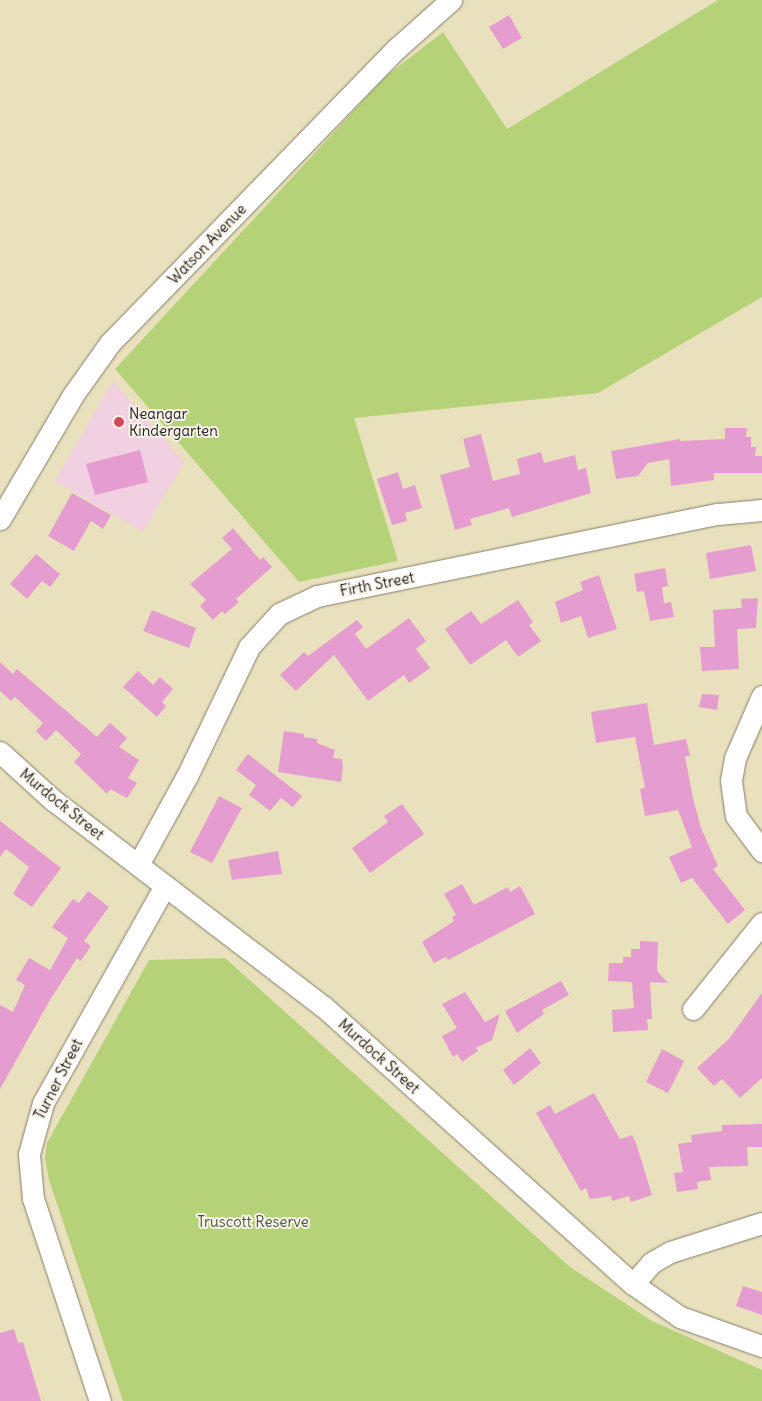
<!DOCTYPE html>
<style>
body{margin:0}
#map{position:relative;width:762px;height:1401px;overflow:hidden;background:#e9e1bd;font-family:Delius,sans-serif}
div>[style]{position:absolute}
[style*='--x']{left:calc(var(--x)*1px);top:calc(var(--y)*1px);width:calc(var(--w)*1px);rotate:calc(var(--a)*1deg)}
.built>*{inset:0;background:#f1d0e2}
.green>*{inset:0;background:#b6d279}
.building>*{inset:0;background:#e59dcf}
.roads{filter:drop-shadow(0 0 1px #827e6c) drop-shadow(0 0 1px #827e6c)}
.street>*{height:21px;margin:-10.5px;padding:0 10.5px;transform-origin:10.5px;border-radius:10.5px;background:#fff}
.dots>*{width:14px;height:14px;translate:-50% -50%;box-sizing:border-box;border:2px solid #f7f3e8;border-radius:50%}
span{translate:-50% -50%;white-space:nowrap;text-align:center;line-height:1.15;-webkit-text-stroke:4px #f7f3e8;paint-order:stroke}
.street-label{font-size:15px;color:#1c1c1c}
.poi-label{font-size:15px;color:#1c1c1c}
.left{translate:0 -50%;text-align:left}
.park-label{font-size:15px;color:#4a5338}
</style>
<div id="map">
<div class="built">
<i style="clip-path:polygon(113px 381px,184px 462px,143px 532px,55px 481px)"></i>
</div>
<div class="green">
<i style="clip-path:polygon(718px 0,762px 0,762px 297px,598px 393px,354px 418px,398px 561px,299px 582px,115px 369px,385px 77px,443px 32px,507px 129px)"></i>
<i style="clip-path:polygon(225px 958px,570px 1267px,652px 1321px,762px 1370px,762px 1401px,123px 1401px,49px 1180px,45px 1159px,47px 1143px,149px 960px)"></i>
</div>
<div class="building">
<i style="clip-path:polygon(509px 15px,522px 38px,503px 49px,489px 27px)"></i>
<i style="clip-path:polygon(725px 428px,747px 428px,746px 437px,751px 437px,751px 447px,756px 447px,755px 456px,762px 456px,762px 473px,714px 473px,714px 480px,671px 486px,669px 459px,648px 463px,638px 476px,616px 479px,611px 451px,680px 439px,680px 441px,725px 439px)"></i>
<i style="clip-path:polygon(481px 434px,493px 481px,520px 474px,517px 459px,541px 452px,544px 463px,575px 455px,578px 470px,586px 468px,591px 493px,512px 517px,509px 508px,470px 519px,472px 525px,455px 530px,440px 475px,470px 467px,463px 439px)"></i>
<i style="clip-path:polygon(140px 450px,148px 482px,95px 495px,86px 464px)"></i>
<i style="clip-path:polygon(398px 472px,403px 489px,415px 485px,422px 508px,405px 513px,407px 521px,392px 525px,377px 479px)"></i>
<i style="clip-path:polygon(72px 493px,111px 515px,103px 529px,91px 521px,74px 551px,48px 536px)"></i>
<i style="clip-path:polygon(233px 528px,260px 560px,263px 557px,272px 567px,236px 599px,239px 602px,225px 614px,222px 611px,213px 620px,200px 606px,206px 600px,190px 584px,232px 549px,222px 538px)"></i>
<i style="clip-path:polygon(751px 545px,756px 571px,710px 579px,706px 553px)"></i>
<i style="clip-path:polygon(36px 554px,60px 574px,50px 587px,42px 581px,27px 599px,10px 584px)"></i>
<i style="clip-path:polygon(665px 568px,668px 586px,662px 587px,664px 603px,671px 602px,674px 617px,650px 621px,644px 591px,637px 592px,634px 574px)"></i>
<i style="clip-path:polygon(599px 575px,617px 629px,588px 638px,581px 616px,561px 623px,555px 602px,583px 590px,580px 582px)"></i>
<i style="clip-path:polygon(758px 598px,756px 628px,737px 629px,739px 669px,702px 671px,700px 647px,715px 647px,713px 610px,742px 608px,741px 599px)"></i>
<i style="clip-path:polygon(518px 600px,533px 622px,529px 625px,541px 641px,518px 657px,506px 640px,470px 665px,445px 629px,471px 611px,481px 624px)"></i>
<i style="clip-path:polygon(152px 610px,196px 628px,189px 648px,143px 631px)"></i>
<i style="clip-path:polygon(409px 618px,426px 641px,416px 649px,430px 668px,409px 683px,404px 675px,368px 701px,334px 655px,296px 691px,280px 675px,304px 652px,308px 656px,357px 620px,363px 627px,355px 634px,366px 649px)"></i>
<i style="clip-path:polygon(0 662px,13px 674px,17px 669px,97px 737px,110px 723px,127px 738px,119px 747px,139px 760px,128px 778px,137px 783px,127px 798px,110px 789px,107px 794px,74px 762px,81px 754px,56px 730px,46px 741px,36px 731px,43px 723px,15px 697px,11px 701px,0 691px)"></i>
<i style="clip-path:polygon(138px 671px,153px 685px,160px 677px,173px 689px,162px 702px,166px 706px,157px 717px,123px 687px)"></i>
<i style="clip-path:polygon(702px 694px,719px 695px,717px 710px,699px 707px)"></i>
<i style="clip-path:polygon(647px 703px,654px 745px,686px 739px,690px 756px,685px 756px,693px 798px,701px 828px,718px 866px,713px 869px,745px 910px,728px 924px,692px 878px,681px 883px,669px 857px,692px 847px,678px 810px,645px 816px,640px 789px,645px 788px,635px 737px,596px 743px,591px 712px)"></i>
<i style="clip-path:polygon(284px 731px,304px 734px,304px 737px,317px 739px,317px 743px,335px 750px,333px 758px,342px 759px,343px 766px,341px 782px,278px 772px)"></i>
<i style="clip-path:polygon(248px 754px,302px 796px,293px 807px,281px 798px,270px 811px,249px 795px,256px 785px,236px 770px)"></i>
<i style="clip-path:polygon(219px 796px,242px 808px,212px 863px,190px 852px)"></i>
<i style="clip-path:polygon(402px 804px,424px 834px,370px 873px,352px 848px,388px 822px,384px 816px)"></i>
<i style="clip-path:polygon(0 821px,61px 868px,32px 907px,13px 894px,29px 867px,6px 849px,0 857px)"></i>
<i style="clip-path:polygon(278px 851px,282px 874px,232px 880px,228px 860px)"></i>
<i style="clip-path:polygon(462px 884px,474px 905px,508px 887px,510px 892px,520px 886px,535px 914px,448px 960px,446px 957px,434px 963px,422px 942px,454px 921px,452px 917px,456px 915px,444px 894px)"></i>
<i style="clip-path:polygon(88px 891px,109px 907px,84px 941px,91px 946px,81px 961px,77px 958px,50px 1000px,0 1089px,0 1005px,13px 1012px,25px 985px,16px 980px,29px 958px,50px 970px,68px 938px,52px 927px,73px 899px,79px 903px)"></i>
<i style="clip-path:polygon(640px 941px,658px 942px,657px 971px,668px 983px,650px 982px,652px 1019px,647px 1019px,648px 1030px,613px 1032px,612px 1010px,634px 1008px,632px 982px,608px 981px,609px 963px,623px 963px,623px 957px,631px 957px,631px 949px,640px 949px)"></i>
<i style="clip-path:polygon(561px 981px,569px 995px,542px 1010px,544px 1014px,517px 1033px,505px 1011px)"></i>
<i style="clip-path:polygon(465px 992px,485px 1022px,500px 1014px,492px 1040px,476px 1048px,478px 1051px,462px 1062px,457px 1054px,453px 1057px,442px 1036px,457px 1028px,442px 1004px)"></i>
<i style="clip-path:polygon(762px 993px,762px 1078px,740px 1098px,722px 1079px,714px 1086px,697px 1068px,729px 1039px)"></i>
<i style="clip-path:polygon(530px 1048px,541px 1063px,514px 1085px,503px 1070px)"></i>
<i style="clip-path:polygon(662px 1049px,684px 1061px,668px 1093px,646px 1082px)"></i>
<i style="clip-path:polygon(594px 1093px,620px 1139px,632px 1135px,636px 1143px,652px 1195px,631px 1202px,629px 1196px,612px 1201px,611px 1196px,590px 1199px,586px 1188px,581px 1191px,536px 1113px,550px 1105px,555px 1114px)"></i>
<i style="clip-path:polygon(762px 1124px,762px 1147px,747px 1147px,748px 1166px,709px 1167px,711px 1180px,697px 1182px,698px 1189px,677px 1192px,674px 1173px,683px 1172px,678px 1144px,692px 1142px,691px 1135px,722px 1131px,722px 1125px)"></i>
<i style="clip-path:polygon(743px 1286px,762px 1292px,762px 1315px,736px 1306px)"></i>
<i style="clip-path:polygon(14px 1329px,18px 1343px,23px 1342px,41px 1401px,0 1401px,0 1333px)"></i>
</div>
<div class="roads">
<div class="street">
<i style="--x:0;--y:519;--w:144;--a:-59.5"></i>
<i style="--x:73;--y:395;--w:64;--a:-54.6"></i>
<i style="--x:110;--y:343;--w:410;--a:-45.8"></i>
<i style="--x:396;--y:49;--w:74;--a:-41.7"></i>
<i style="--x:762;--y:696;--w:68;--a:113.5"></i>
<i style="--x:735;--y:758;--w:23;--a:100"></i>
<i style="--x:731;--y:781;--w:35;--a:82"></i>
<i style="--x:736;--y:816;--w:44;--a:53.4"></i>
<i style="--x:0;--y:752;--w:72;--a:42.2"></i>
<i style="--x:53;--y:800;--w:341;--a:37.4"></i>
<i style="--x:324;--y:1007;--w:415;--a:41.9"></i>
<i style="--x:633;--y:1284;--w:57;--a:35.1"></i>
<i style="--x:680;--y:1317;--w:87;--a:19.5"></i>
<i style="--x:138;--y:865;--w:102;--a:-61.2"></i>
<i style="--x:187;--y:776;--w:143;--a:-64.3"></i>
<i style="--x:249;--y:647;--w:45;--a:-47.7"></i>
<i style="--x:279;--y:614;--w:42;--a:-25.3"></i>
<i style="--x:317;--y:596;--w:409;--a:-11.6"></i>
<i style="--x:718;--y:514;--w:44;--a:-5.2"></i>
<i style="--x:693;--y:1009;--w:110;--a:-51.3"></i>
<i style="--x:633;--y:1284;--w:28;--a:-49"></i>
<i style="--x:651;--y:1263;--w:22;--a:-30"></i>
<i style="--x:670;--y:1252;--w:96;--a:-17.5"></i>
<i style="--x:100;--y:1401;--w:213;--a:-108.3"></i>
<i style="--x:33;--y:1199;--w:45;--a:-95.1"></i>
<i style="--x:29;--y:1154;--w:53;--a:-74.6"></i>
<i style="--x:43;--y:1103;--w:249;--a:-60.7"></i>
</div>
</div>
<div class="dots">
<i style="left:119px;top:422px;background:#d1495b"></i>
</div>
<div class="street-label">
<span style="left:207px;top:244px;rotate:-46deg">Watson Avenue</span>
<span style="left:377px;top:584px;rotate:-11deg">Firth Street</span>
<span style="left:62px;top:804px;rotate:39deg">Murdock Street</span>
<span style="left:379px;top:1056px;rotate:42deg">Murdock Street</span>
<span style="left:58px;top:1079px;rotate:-63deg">Turner Street</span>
</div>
<div class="poi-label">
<span class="left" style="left:129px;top:422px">Neangar<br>Kindergarten</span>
</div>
<div class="park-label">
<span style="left:253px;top:1222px">Truscott Reserve</span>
</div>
</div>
